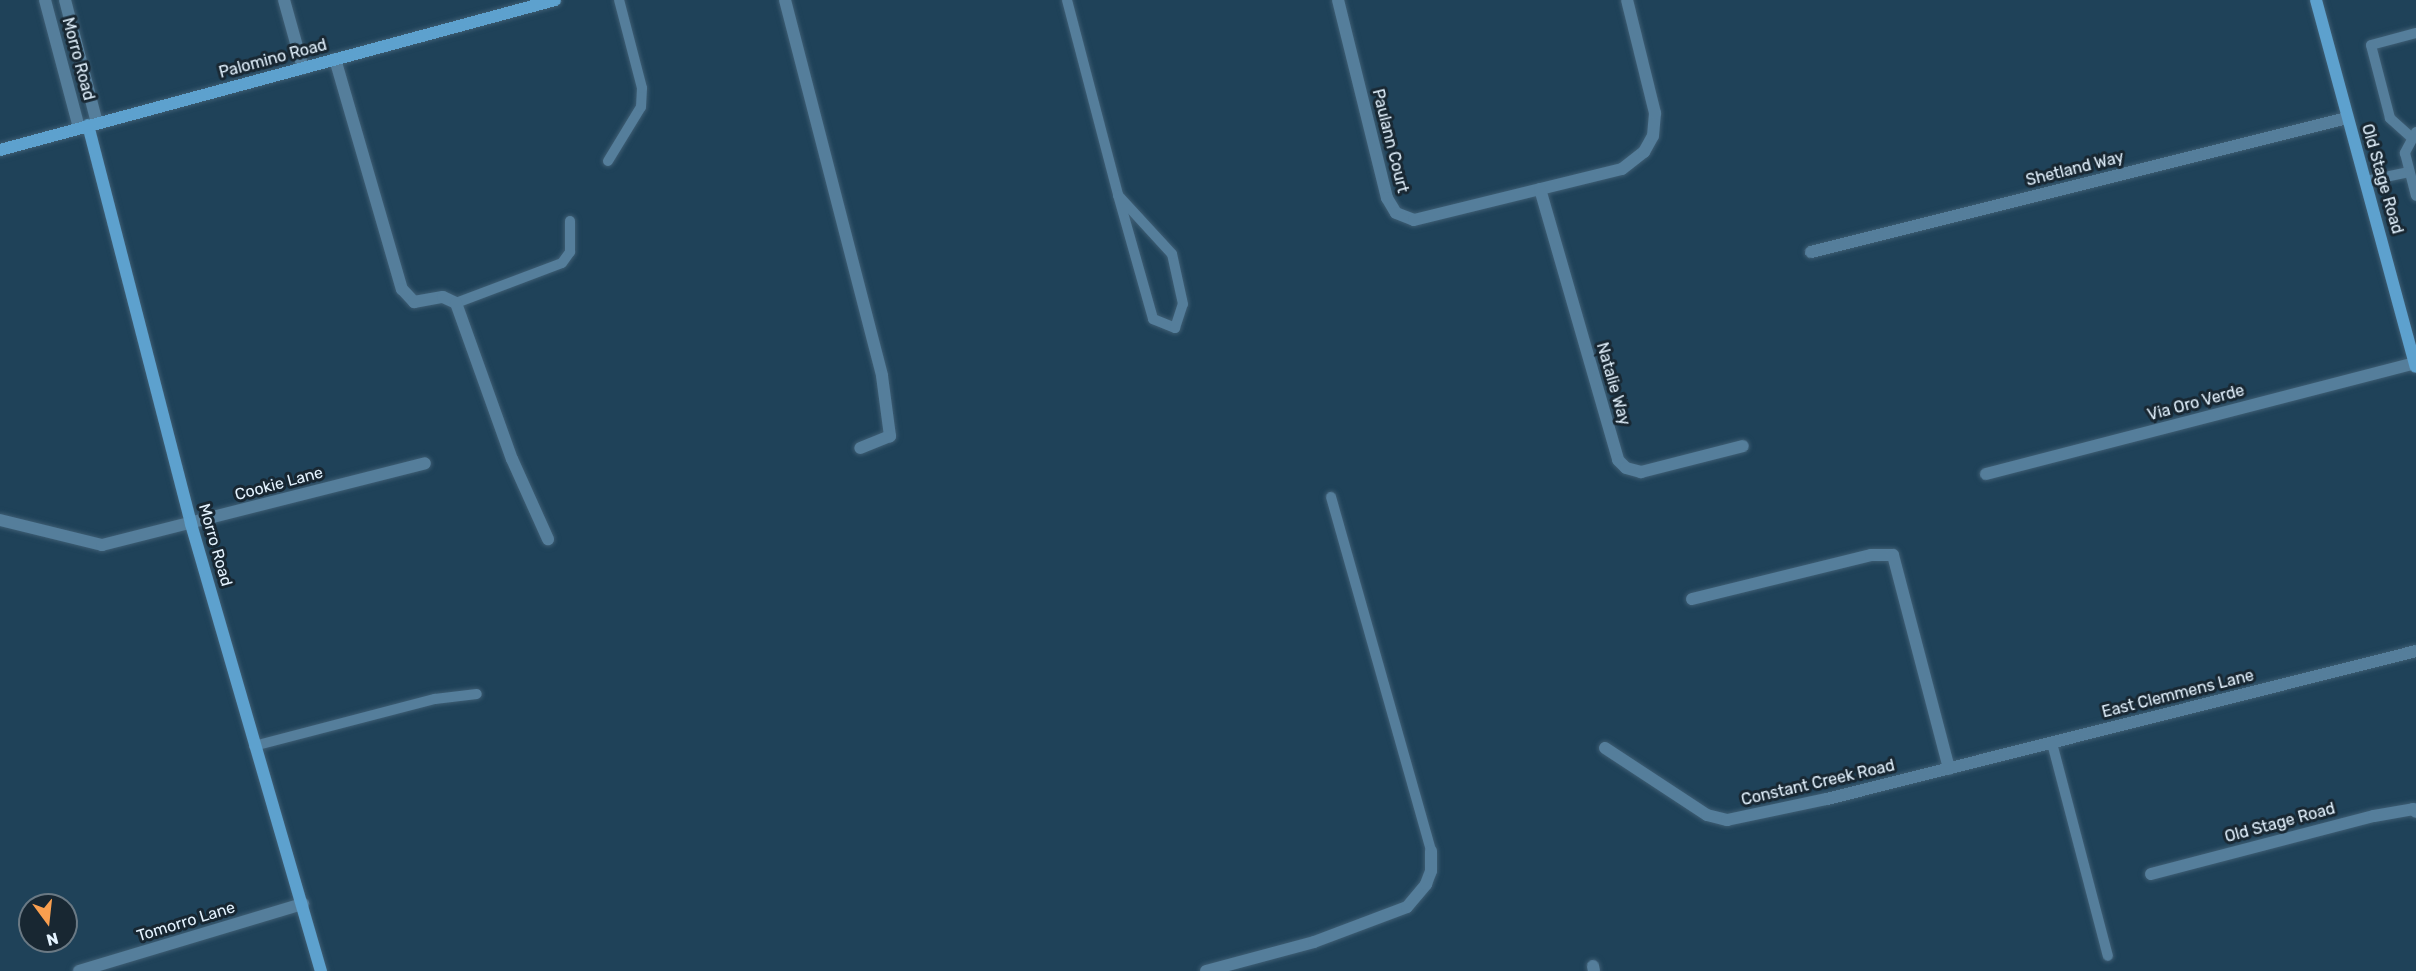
<!DOCTYPE html>
<style>
body{margin:0}
#map{position:relative;width:2416px;height:971px;overflow:hidden;background:#1f4259;font-family:Rubik,sans-serif}
div>[style]{position:absolute}
[style*='--x']{left:calc(var(--x)*1px);top:calc(var(--y)*1px);width:calc(var(--w)*1px);rotate:calc(var(--a)*1deg)}
.roads{filter:drop-shadow(0 0 2px #3f5e74) drop-shadow(0 0 2px #3f5e74)}
.lane>*{height:10px;margin:-5px;padding:0 5px;transform-origin:5px;border-radius:5px;background:#557e9b}
.street>*{height:12px;margin:-6px;padding:0 6px;transform-origin:6px;border-radius:6px;background:#557e9b}
.secondary>*{height:12px;margin:-6px;padding:0 6px;transform-origin:6px;border-radius:6px;background:#5da1ce}
span{translate:-50% -50%;white-space:nowrap;text-align:center;line-height:1.15;-webkit-text-stroke:6px #182732;paint-order:stroke}
.street-label{font-size:16px;color:#e4f3ff}
.north{position:absolute;left:18px;top:893px;width:60px;height:60px;box-sizing:border-box;background:#182732;border:2px solid #6a7984;border-radius:50%;rotate:165deg;font-size:16px;font-weight:700;line-height:24px;text-align:center;color:#e4f3ff}
.north::after{content:'';display:block;margin:auto;width:21px;height:27px;background:#fa9f4f;clip-path:polygon(50% 0,100% 100%,50% 72%,0 100%)}
</style>
<div id="map">
<div class="roads">
<div class="lane">
<i style="--x:1067;--y:0;--w:202;--a:75.3"></i>
<i style="--x:1118;--y:195;--w:129;--a:74.2"></i>
<i style="--x:1153;--y:319;--w:24;--a:22"></i>
<i style="--x:1175;--y:328;--w:25;--a:-72"></i>
<i style="--x:1183;--y:304;--w:51;--a:-102.4"></i>
<i style="--x:1172;--y:254;--w:80;--a:-132.5"></i>
<i style="--x:2416;--y:132;--w:24;--a:118"></i>
<i style="--x:2405;--y:153;--w:44;--a:75.7"></i>
<i style="--x:2412;--y:138;--w:30;--a:-138"></i>
<i style="--x:2390;--y:118;--w:75;--a:-104.6"></i>
<i style="--x:2371;--y:45;--w:47;--a:-14.9"></i>
<i style="--x:608;--y:161;--w:63;--a:-58.6"></i>
<i style="--x:641;--y:107;--w:19;--a:-87"></i>
<i style="--x:642;--y:88;--w:91;--a:-104.6"></i>
<i style="--x:2366;--y:181;--w:44;--a:-11.8"></i>
<i style="--x:456;--y:303;--w:113;--a:-20.7"></i>
<i style="--x:562;--y:263;--w:14;--a:-54"></i>
<i style="--x:570;--y:252;--w:31;--a:-90"></i>
<i style="--x:1331;--y:497;--w:368;--a:74.2"></i>
<i style="--x:2052;--y:743;--w:220;--a:75.3"></i>
<i style="--x:254;--y:746;--w:187;--a:-14.6"></i>
<i style="--x:435;--y:699;--w:42;--a:-6.8"></i>
</div>
<div class="street">
<i style="--x:45;--y:0;--w:132;--a:75.1"></i>
<i style="--x:65;--y:0;--w:127;--a:75.4"></i>
<i style="--x:284;--y:0;--w:71;--a:74.4"></i>
<i style="--x:785;--y:0;--w:388;--a:75.5"></i>
<i style="--x:882;--y:376;--w:61;--a:82.4"></i>
<i style="--x:890;--y:436;--w:32;--a:158"></i>
<i style="--x:1338;--y:0;--w:204;--a:76.1"></i>
<i style="--x:1387;--y:198;--w:17;--a:59"></i>
<i style="--x:1396;--y:213;--w:19;--a:21"></i>
<i style="--x:1414;--y:220;--w:214;--a:-13.8"></i>
<i style="--x:1622;--y:169;--w:28;--a:-38"></i>
<i style="--x:1644;--y:152;--w:18;--a:-61"></i>
<i style="--x:1653;--y:136;--w:23;--a:-85"></i>
<i style="--x:1655;--y:113;--w:116;--a:-103.9"></i>
<i style="--x:335;--y:59;--w:240;--a:73.8"></i>
<i style="--x:402;--y:289;--w:18;--a:47"></i>
<i style="--x:414;--y:302;--w:29;--a:-10"></i>
<i style="--x:443;--y:297;--w:14;--a:25"></i>
<i style="--x:456;--y:303;--w:166;--a:70.3"></i>
<i style="--x:512;--y:459;--w:88;--a:65.8"></i>
<i style="--x:1540;--y:189;--w:282;--a:73.9"></i>
<i style="--x:1618;--y:460;--w:11;--a:45"></i>
<i style="--x:1626;--y:468;--w:16;--a:15"></i>
<i style="--x:1641;--y:472;--w:105;--a:-14.3"></i>
<i style="--x:1811;--y:252;--w:552;--a:-14.04"></i>
<i style="--x:1986;--y:474;--w:443;--a:-14.5"></i>
<i style="--x:0;--y:520;--w:105;--a:13.8"></i>
<i style="--x:102;--y:545;--w:333;--a:-14.2"></i>
<i style="--x:1692;--y:599;--w:184;--a:-13.8"></i>
<i style="--x:1871;--y:555;--w:22;--a:0"></i>
<i style="--x:1893;--y:555;--w:221;--a:75.3"></i>
<i style="--x:1605;--y:748;--w:122;--a:33.3"></i>
<i style="--x:1707;--y:815;--w:21;--a:14"></i>
<i style="--x:1727;--y:820;--w:102;--a:-11.9"></i>
<i style="--x:1827;--y:799;--w:607;--a:-14.1"></i>
<i style="--x:2151;--y:874;--w:230;--a:-14.6"></i>
<i style="--x:2374;--y:816;--w:40;--a:-10"></i>
<i style="--x:2413;--y:809;--w:4;--a:45"></i>
<i style="--x:1593;--y:966;--w:5;--a:79"></i>
<i style="--x:79;--y:971;--w:234;--a:-16.7"></i>
<i style="--x:1206;--y:971;--w:112;--a:-15"></i>
<i style="--x:1314;--y:942;--w:99;--a:-20.6"></i>
<i style="--x:1407;--y:907;--w:30;--a:-50"></i>
<i style="--x:1426;--y:884;--w:14;--a:-69"></i>
<i style="--x:1431;--y:871;--w:20;--a:-90"></i>
</div>
<div class="secondary">
<i style="--x:2316;--y:0;--w:380;--a:74.8"></i>
<i style="--x:88;--y:125;--w:412;--a:75.5"></i>
<i style="--x:191;--y:524;--w:466;--a:73.8"></i>
<i style="--x:0;--y:150;--w:575;--a:-15.12"></i>
</div>
</div>
<div class="street-label">
<span style="left:78px;top:59px;rotate:75deg">Morro Road</span>
<span style="left:273px;top:59px;rotate:-15deg">Palomino Road</span>
<span style="left:1390px;top:141px;rotate:76deg">Paulann Court</span>
<span style="left:2075px;top:169px;rotate:-14deg">Shetland Way</span>
<span style="left:2382px;top:179px;rotate:74deg">Old Stage Road</span>
<span style="left:1613px;top:384px;rotate:74deg">Natalie Way</span>
<span style="left:2196px;top:403px;rotate:-15deg">Via Oro Verde</span>
<span style="left:279px;top:484px;rotate:-15deg">Cookie Lane</span>
<span style="left:215px;top:545px;rotate:74deg">Morro Road</span>
<span style="left:2178px;top:694px;rotate:-14deg">East Clemmens Lane</span>
<span style="left:1818px;top:783px;rotate:-13deg">Constant Creek Road</span>
<span style="left:2280px;top:823px;rotate:-15deg">Old Stage Road</span>
<span style="left:186px;top:922px;rotate:-17deg">Tomorro Lane</span>
</div>
<div class="north">N</div>
</div>
